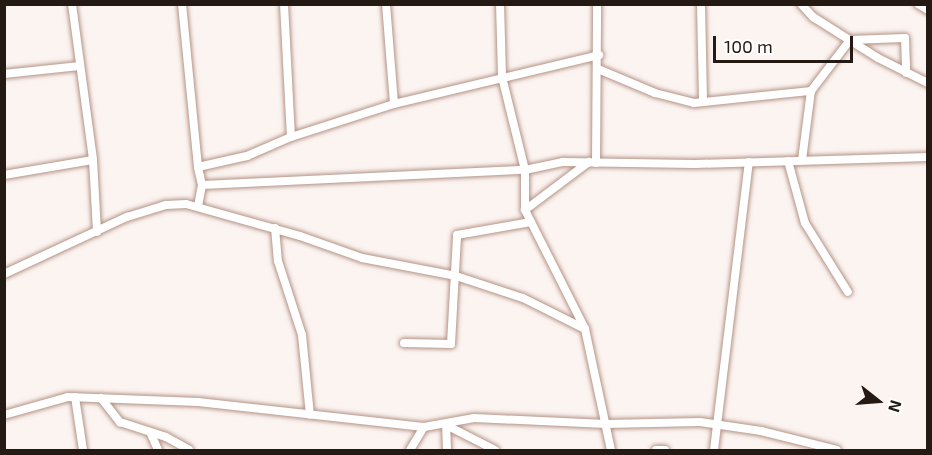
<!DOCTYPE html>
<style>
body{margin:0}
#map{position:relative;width:932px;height:455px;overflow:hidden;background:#fcf4f1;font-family:"Exo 2",sans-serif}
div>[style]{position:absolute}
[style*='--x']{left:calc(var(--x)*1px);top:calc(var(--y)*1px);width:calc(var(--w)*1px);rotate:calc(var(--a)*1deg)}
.roads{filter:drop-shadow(0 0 2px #b49385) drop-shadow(0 0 2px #b49385)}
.minor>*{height:8px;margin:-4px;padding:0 4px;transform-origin:4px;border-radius:4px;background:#fff}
span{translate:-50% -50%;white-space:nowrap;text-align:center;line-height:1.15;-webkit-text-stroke:4.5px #fff;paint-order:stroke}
.frame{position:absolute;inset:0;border:6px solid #251913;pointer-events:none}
.north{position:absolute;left:848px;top:371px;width:60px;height:60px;-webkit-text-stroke:4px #fff;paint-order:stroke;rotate:107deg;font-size:16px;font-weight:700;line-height:24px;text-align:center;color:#251913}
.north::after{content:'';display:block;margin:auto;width:21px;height:27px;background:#251913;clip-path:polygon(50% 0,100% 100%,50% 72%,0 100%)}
.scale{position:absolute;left:713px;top:36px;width:140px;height:27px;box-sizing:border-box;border:3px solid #251913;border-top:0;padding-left:8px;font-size:18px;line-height:21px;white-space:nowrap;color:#251913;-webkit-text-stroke:4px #fff;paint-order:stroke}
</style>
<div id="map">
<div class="roads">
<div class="minor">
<i style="--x:72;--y:4;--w:157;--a:82.3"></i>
<i style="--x:93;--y:160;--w:72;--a:86.8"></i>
<i style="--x:182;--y:4;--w:164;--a:84.4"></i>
<i style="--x:284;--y:4;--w:133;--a:87"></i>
<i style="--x:386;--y:4;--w:100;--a:85.4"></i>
<i style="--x:500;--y:4;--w:73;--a:88.4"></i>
<i style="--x:502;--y:77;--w:96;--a:76.1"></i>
<i style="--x:525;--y:170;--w:40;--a:90"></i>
<i style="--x:525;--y:210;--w:133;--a:63.2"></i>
<i style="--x:585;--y:329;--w:124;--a:77.9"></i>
<i style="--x:701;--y:4;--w:98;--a:88.8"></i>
<i style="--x:801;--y:4;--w:18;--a:47"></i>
<i style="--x:813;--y:17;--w:77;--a:32.2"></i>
<i style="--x:878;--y:58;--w:56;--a:26.6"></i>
<i style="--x:918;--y:4;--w:12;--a:31"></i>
<i style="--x:598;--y:69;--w:62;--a:22.8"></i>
<i style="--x:655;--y:93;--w:40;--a:14.4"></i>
<i style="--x:694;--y:103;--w:118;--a:-5.9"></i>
<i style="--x:811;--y:91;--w:64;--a:-52.6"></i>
<i style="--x:850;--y:40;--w:55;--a:-2.1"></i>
<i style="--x:905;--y:38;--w:35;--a:88"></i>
<i style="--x:4;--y:74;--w:76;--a:-6"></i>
<i style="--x:802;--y:160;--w:70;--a:-82.6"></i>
<i style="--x:788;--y:161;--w:64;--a:74.7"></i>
<i style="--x:805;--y:223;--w:81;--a:58.1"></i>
<i style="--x:596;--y:163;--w:159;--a:-89.6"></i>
<i style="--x:4;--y:175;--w:90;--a:-9.6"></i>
<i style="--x:202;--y:185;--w:18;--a:-103"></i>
<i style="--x:198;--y:167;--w:50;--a:-12.7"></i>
<i style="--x:247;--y:156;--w:48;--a:-23.4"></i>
<i style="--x:291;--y:137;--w:108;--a:-17.8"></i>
<i style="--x:394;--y:104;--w:211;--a:-13.4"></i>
<i style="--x:198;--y:206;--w:21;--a:-79"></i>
<i style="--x:202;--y:185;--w:323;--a:-2.7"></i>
<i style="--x:525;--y:170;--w:39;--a:-12"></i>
<i style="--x:563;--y:162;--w:132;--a:0.9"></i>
<i style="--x:695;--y:164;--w:233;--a:-1.7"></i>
<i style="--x:525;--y:210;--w:80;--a:-36.9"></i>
<i style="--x:275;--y:228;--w:33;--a:85"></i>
<i style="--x:278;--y:261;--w:78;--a:72"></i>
<i style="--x:302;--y:335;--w:80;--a:84.3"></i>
<i style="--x:4;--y:274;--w:136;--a:-24.9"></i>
<i style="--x:127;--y:217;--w:41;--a:-17.1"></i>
<i style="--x:166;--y:205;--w:20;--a:-3"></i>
<i style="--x:186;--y:204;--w:118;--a:15.7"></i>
<i style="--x:300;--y:236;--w:66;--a:19.5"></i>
<i style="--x:362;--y:258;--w:96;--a:10.8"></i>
<i style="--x:456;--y:276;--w:71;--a:18.2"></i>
<i style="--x:523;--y:298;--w:69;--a:26.6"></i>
<i style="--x:404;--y:343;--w:47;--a:1.2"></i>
<i style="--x:451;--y:344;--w:109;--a:-86.8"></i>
<i style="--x:457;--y:235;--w:75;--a:-10"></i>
<i style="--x:75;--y:397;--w:54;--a:81.4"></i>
<i style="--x:101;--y:398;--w:31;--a:52"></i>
<i style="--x:120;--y:422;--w:48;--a:18.1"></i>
<i style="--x:166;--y:437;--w:26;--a:29"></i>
<i style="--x:4;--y:415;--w:66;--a:-15.7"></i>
<i style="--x:68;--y:397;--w:130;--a:2.2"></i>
<i style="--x:198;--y:402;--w:227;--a:6.3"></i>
<i style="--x:424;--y:427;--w:51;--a:-10.2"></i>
<i style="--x:474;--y:418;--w:132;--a:2.6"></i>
<i style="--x:606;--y:424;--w:94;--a:-1.2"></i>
<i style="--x:700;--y:422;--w:62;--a:8.4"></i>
<i style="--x:761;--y:431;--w:78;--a:14"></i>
<i style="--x:151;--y:434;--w:17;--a:66"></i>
<i style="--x:410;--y:450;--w:27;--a:-59"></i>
<i style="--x:447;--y:450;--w:25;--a:-92"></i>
<i style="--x:446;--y:425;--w:55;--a:27"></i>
<i style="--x:656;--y:450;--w:9;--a:0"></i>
<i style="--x:714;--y:450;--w:290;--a:-83.1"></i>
</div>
</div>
<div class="frame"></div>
<div class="north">N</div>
<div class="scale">100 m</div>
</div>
